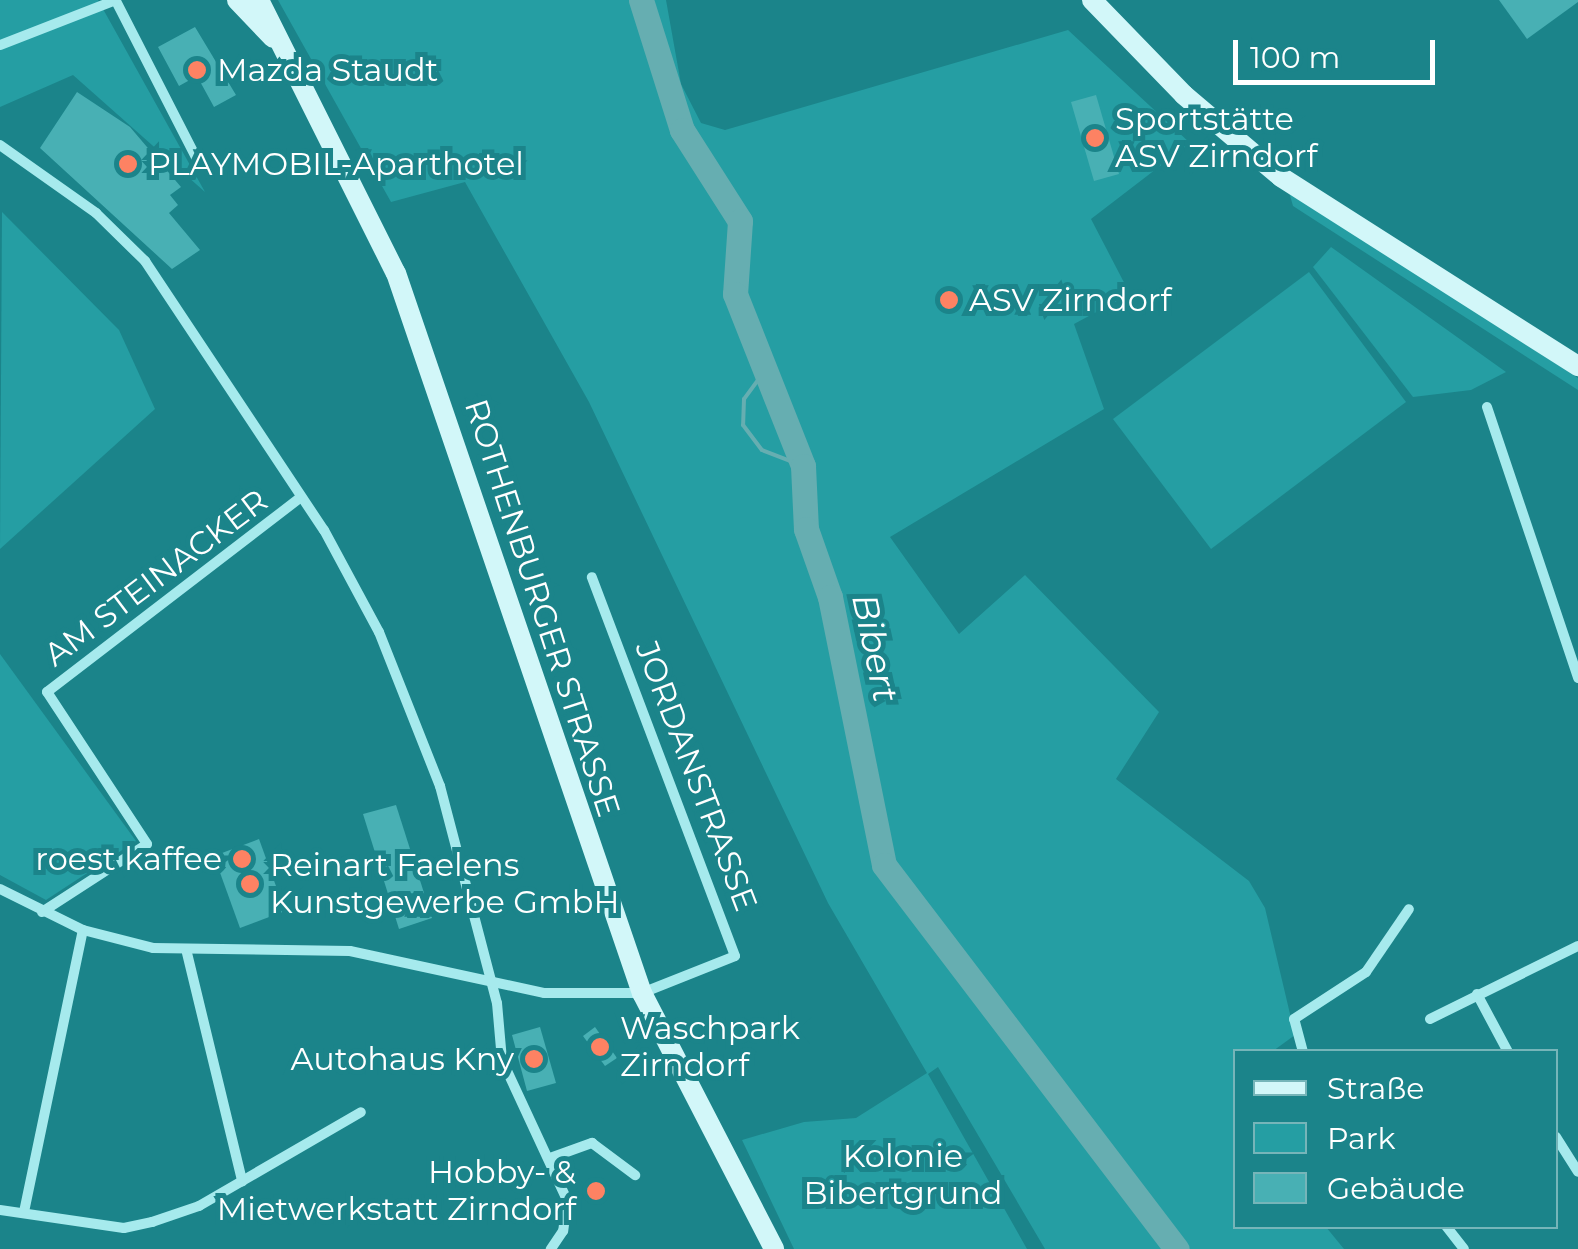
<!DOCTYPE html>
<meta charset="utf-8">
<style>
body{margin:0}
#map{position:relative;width:1578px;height:1249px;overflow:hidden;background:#1b848a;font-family:Montserrat,sans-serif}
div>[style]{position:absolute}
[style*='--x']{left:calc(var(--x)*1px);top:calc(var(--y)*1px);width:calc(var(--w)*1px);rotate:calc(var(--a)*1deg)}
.green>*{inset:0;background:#259ea3}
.stream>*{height:4px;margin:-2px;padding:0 2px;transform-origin:2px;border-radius:2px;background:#66aeb1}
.river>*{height:25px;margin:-12.5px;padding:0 12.5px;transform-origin:12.5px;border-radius:12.5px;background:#66aeb1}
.building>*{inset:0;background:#48b0b4}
.street>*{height:10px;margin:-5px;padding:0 5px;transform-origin:5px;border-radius:5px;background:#a6eaed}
.secondary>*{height:20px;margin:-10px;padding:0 10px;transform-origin:10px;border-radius:10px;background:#d2f7f9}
.dots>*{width:28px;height:28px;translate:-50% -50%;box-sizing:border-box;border:5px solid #1b848a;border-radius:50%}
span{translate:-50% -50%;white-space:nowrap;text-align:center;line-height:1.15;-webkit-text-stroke:10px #1b848a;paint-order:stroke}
.poi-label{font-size:32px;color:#fff}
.left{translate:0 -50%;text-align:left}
.right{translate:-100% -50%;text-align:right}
.street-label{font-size:32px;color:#fff}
.park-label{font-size:32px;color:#fff}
.water-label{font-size:35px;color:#fff;font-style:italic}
.legend{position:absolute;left:1233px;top:1049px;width:325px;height:180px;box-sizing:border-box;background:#1b848a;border:2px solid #76b5b9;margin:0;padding:12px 18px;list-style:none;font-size:30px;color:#fff}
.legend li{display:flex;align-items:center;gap:20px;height:50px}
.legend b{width:50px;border:2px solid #76b5b9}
.scale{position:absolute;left:1233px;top:40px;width:202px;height:45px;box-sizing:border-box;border:5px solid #fff;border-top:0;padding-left:12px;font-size:30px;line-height:35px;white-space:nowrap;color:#fff;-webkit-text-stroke:8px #1b848a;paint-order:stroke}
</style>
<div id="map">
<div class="green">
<i style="clip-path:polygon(0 0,98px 0,205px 192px,73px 75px,0 107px)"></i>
<i style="clip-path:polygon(278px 0,666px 0,681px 84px,701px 123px,725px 130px,1068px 30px,1190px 143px,1091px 219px,1130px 294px,1074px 324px,1104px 409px,890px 537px,959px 634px,1025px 575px,1159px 712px,1116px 779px,1249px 881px,1265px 908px,1295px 1035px,1273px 1051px,1236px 1052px,1236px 1226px,1326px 1227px,1344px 1249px,1045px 1249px,938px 1067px,928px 1074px,1027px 1249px,794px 1249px,742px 1140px,804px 1122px,856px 1118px,927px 1073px,828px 903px,589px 402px,465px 182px,391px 202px)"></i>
<i style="clip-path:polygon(1289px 192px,1578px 378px,1578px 390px,1293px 206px)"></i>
<i style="clip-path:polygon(2px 212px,119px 330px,155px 409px,0 549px)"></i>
<i style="clip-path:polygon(1331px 247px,1506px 372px,1471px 390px,1413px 397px,1313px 267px)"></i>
<i style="clip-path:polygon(1309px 272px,1406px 402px,1211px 549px,1113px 419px)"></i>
<i style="clip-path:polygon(0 654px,136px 841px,46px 900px,0 875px)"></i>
</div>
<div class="stream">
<i style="--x:769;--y:365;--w:42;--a:126.3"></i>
<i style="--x:744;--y:399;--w:26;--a:92"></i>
<i style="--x:743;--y:425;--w:31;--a:53"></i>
<i style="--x:762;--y:450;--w:44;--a:21.3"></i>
</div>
<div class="river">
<i style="--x:641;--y:0;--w:136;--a:72.5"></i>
<i style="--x:682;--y:130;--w:108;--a:57.5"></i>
<i style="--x:740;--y:221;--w:73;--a:93.9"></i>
<i style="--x:735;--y:294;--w:185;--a:68.4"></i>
<i style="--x:803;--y:466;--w:63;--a:87.3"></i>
<i style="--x:806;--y:529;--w:72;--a:70.6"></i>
<i style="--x:830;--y:597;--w:273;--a:78.6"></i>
<i style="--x:884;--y:865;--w:483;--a:52.7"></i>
</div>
<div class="building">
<i style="clip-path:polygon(1499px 0,1578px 0,1578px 2px,1527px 39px)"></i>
<i style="clip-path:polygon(195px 27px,236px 95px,214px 107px,197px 76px,179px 86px,158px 47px)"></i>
<i style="clip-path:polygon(77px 92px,130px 127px,181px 187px,170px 195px,178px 205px,169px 213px,200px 250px,172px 269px,40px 148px)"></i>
<i style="clip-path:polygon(1096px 95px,1119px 174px,1094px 181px,1071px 102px)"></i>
<i style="clip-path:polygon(396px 805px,432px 918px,399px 929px,363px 814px)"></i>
<i style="clip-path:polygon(259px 839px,285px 911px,240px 928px,214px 856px)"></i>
<i style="clip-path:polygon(540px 1027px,556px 1083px,527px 1091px,512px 1035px)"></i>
<i style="clip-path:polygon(595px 1027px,617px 1058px,605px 1066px,583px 1036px)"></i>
</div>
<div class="street">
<i style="--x:117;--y:3;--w:186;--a:62.9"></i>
<i style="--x:0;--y:45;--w:124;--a:-21.2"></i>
<i style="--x:0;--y:145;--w:118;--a:35.3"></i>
<i style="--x:96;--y:213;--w:69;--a:44.4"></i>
<i style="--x:145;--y:261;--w:323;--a:56.4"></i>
<i style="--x:324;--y:530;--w:116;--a:61.7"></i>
<i style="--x:379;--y:632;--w:166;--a:68.4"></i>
<i style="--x:440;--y:786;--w:224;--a:75.3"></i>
<i style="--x:497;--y:1003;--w:57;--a:85"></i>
<i style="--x:502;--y:1060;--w:154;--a:65.1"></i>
<i style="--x:567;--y:1200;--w:31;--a:97"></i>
<i style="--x:563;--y:1231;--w:22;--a:124"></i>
<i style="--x:1487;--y:407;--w:286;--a:71.4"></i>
<i style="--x:0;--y:889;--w:93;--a:26.3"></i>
<i style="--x:83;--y:930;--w:72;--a:14.4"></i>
<i style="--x:153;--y:948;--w:197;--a:0.9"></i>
<i style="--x:350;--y:951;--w:198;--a:12.2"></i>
<i style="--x:544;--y:993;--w:98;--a:0"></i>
<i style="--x:642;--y:993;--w:100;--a:-21.7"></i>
<i style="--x:735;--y:956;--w:405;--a:-110.7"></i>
<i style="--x:42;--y:912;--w:125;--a:-32.9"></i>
<i style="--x:147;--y:844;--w:182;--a:-123.3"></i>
<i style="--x:47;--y:692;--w:319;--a:-37.5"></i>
<i style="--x:187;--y:953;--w:235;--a:76.4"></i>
<i style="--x:1477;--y:994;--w:66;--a:61.9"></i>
<i style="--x:1430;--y:1019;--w:165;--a:-26.3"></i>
<i style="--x:1303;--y:1052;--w:34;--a:-105"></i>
<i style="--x:1294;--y:1019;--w:86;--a:-33.1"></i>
<i style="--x:1366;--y:972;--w:76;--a:-55.7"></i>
<i style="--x:1556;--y:1137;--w:41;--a:57.8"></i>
<i style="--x:550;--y:1158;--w:45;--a:-19.7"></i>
<i style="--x:592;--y:1143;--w:54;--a:36.7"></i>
<i style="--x:0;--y:1210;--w:125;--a:8.3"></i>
<i style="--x:124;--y:1228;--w:29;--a:-12"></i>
<i style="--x:152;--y:1222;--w:50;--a:-18.8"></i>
<i style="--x:199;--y:1206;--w:187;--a:-30.1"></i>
<i style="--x:24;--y:1212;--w:288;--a:-78.2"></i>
<i style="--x:1446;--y:1226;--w:29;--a:52"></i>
</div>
<div class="secondary">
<i style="--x:237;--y:0;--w:52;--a:46.5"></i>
<i style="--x:259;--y:0;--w:305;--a:63.4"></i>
<i style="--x:396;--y:273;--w:761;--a:71.14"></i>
<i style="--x:642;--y:993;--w:288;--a:62.7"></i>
<i style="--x:1092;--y:0;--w:132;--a:45.9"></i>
<i style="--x:1184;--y:95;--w:127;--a:40.2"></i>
<i style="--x:1281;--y:177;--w:352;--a:32.5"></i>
</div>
<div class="dots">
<i style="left:197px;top:70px;background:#fd8263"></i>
<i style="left:1095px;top:138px;background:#fd8263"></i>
<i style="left:128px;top:164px;background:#fd8263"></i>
<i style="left:949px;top:300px;background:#fd8263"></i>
<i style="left:242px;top:859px;background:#fd8263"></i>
<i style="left:250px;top:884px;background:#fd8263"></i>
<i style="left:600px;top:1047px;background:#fd8263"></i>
<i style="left:534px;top:1059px;background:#fd8263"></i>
<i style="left:596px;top:1191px;background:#fd8263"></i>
</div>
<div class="poi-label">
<span class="left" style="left:217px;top:70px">Mazda Staudt</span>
<span class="left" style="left:1115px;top:138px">Sportstätte<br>ASV Zirndorf</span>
<span class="left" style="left:148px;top:164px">PLAYMOBIL-Aparthotel</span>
<span class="left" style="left:969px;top:300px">ASV Zirndorf</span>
<span class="right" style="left:222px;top:859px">roest kaffee</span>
<span class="left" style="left:270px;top:884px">Reinart Faelens<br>Kunstgewerbe GmbH</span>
<span class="left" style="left:620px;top:1047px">Waschpark<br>Zirndorf</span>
<span class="right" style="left:514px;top:1059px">Autohaus Kny</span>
<span class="right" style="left:576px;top:1191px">Hobby- &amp;<br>Mietwerkstatt Zirndorf</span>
</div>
<div class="street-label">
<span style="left:156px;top:578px;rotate:-37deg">AM STEINACKER</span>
<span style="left:542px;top:608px;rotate:72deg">ROTHENBURGER STRASSE</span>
<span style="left:696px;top:776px;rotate:69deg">JORDANSTRASSE</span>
</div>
<div class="park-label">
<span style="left:903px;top:1175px">Kolonie<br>Bibertgrund</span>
</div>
<div class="water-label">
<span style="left:875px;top:648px;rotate:78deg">Bibert</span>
</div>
<ul class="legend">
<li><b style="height:12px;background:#d2f7f9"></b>Straße</li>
<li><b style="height:28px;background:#259ea3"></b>Park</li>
<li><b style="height:28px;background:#48b0b4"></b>Gebäude</li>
</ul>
<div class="scale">100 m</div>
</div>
